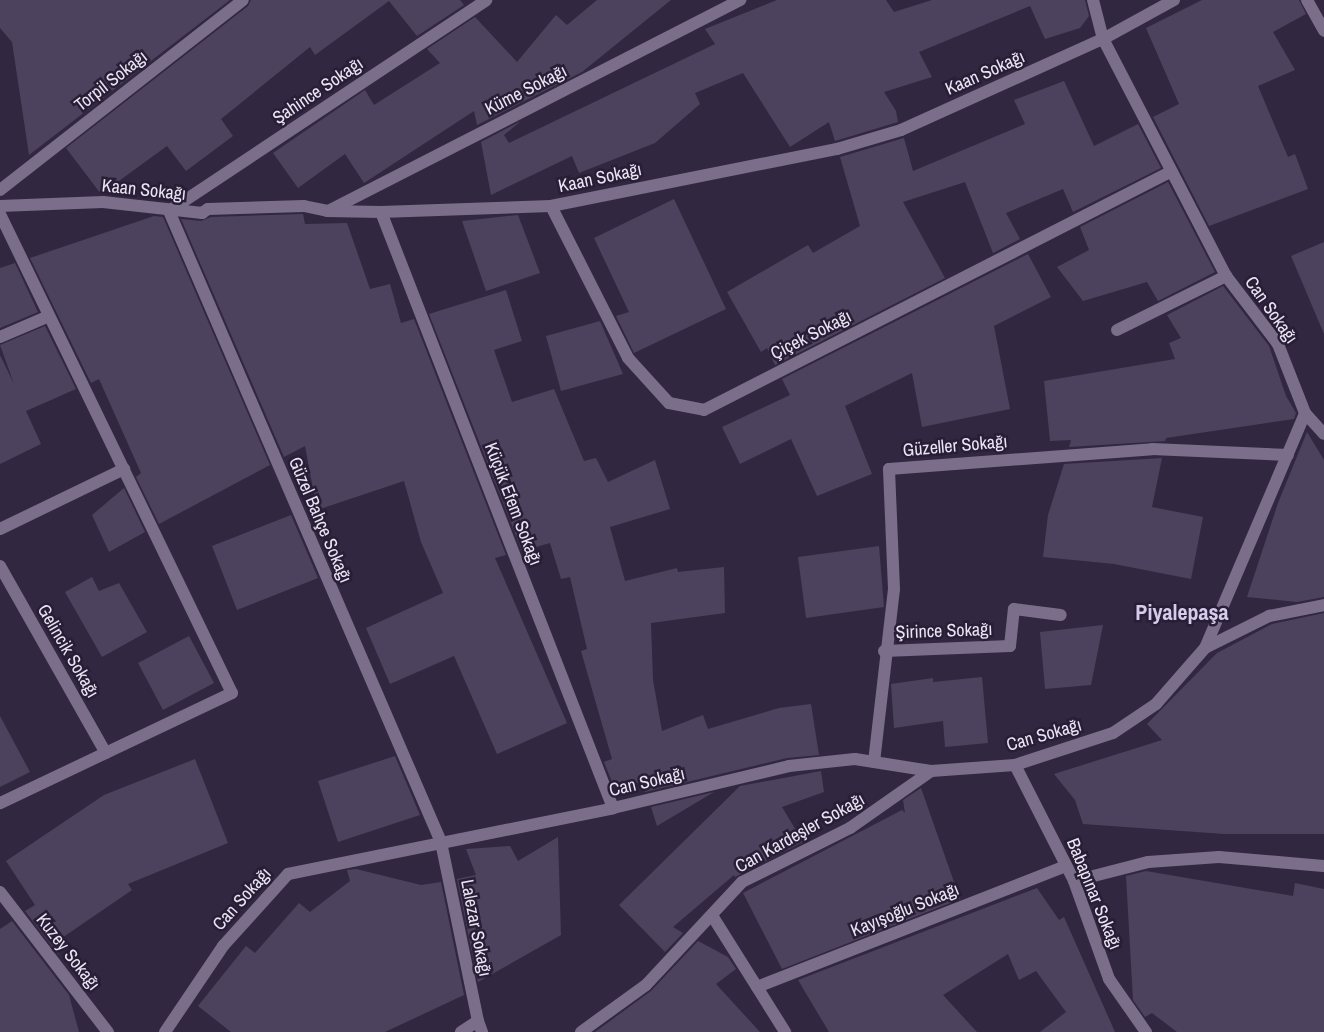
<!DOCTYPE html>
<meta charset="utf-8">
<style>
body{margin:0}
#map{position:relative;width:1324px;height:1032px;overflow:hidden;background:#322740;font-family:"Archivo Narrow",sans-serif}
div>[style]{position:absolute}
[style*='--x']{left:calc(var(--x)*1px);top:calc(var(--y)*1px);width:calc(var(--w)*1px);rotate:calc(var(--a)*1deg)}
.building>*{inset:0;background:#4d425d}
.minor>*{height:12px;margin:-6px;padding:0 6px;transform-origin:6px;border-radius:6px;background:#7a6e8b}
span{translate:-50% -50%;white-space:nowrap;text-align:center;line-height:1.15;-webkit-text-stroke:5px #281e36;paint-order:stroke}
.street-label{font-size:18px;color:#eae4f4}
.district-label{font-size:22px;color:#d7cbeb;font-weight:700}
</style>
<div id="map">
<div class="building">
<i style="clip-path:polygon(0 0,230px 0,29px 155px,12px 42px,0 28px)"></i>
<i style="clip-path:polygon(251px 0,460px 0,464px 5px,417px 36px,389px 1px,315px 55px,310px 47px,221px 119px,233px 136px,186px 171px,167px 146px,101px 194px,66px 148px,248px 6px)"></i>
<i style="clip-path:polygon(597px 0,671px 0,582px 72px,477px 125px,474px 111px,364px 183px,345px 154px,298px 188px,273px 153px,365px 90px,374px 105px,440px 63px,427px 49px,475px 17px,517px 62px,556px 15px,567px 25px)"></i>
<i style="clip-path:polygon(777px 0,886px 0,894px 12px,932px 0,1085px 0,1089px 16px,1080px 28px,1045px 39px,1030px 6px,919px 52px,932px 77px,884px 92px,896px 111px,898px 122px,835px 141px,829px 122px,790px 147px,743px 73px,695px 93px,700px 104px,655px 143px,579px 173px,572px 156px,491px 195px,481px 142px,521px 121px,504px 135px,509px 143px,715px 44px,705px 29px)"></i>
<i style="clip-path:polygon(1202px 0,1299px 0,1306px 14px,1273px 32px,1295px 70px,1258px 86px,1288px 157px,1295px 154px,1308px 189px,1209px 226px,1153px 117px,1179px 104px,1146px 28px)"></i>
<i style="clip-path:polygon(1064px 81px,1094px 146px,1138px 124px,1161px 168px,1073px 212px,1063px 189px,1006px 213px,1020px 239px,993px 253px,965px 182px,903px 202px,945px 278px,775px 365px,767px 348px,761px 352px,727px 292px,808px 245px,813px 253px,860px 226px,840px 157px,904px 138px,913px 171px,1025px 124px,1014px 100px)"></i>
<i style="clip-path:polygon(1168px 182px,1215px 272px,1158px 301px,1147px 282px,1083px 301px,1057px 267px,1089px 250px,1080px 227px)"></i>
<i style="clip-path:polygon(674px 199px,726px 309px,634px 353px,616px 316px,629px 312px,594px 238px)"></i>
<i style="clip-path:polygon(303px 214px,305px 224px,347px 223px,370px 289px,390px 284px,401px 323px,414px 319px,506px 555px,495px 558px,567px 723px,497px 754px,454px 656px,390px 684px,366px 628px,443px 593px,421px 542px,404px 481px,317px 510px,305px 446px,284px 457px,181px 219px,201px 221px,211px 217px)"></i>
<i style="clip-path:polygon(518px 215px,540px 273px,486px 291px,462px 221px)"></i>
<i style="clip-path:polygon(154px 216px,163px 217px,270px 465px,159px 524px,136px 477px,141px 473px,99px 379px,91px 383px,30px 258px)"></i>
<i style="clip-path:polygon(1324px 242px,1324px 334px,1291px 256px)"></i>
<i style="clip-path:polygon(1028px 254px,1051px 297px,994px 326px,1010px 409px,922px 427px,912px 373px,845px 406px,872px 474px,817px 496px,791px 439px,740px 464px,722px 427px,790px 395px,782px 379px)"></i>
<i style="clip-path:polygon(15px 263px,38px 312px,0 328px,0 268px)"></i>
<i style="clip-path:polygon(1223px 286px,1269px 346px,1286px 396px,1296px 413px,1294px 419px,1166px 438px,1165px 441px,1069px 447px,1071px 440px,1050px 441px,1044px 381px,1175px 359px,1169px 343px,1181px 338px,1167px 315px)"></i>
<i style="clip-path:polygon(506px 290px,522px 341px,494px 350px,512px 402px,554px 389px,584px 461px,596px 458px,608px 482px,655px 460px,670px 509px,610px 527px,625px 581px,677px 568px,678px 572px,724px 567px,725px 613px,651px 623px,653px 680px,662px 731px,703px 715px,708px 729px,779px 708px,811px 704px,819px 755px,787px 758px,645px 792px,641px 782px,614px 787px,604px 762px,612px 759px,581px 651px,587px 649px,570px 577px,561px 579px,550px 543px,522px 551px,429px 314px)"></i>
<i style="clip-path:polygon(600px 321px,623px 374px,561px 391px,546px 336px)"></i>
<i style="clip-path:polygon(45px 326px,76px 389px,26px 411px,41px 444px,0 464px,0 355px,14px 384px,0 345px)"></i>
<i style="clip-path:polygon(1307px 432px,1324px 460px,1324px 597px,1297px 602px,1247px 597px,1278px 503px)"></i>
<i style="clip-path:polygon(1162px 458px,1152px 507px,1203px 517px,1191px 579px,1114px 564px,1043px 557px,1048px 515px,1064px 464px)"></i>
<i style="clip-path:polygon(124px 488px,145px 532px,109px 552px,92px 515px)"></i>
<i style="clip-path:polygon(291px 515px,318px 578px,237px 610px,212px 546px)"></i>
<i style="clip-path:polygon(879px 546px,884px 607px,806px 618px,798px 557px)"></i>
<i style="clip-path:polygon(92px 577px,99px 591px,119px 583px,147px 632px,102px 657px,65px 592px)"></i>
<i style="clip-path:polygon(1324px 613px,1324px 834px,1224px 834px,1083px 824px,1075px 800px,1054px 774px,1162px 740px,1147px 724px,1217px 653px,1272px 624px)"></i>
<i style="clip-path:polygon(1103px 625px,1091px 685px,1045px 689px,1040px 632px)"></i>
<i style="clip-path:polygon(189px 636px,214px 683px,163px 710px,138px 663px)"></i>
<i style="clip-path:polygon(982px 677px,988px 743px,945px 747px,943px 721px,894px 728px,891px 684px,933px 678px,933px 682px)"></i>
<i style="clip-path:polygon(0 716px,30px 772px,0 787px)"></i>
<i style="clip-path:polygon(395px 756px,420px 815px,338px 842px,318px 781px)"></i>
<i style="clip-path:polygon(195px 759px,228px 843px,128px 884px,132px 890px,56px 942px,59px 955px,25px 911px,35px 905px,6px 861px,104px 795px)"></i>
<i style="clip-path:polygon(821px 771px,824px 792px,782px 807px,803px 842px,735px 877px,734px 875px,673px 927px,683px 933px,665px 952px,619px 905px,740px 786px)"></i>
<i style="clip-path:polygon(921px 788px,960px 899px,782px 969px,743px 893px,902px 810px,905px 813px,903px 800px)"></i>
<i style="clip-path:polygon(714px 792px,657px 826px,651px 807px)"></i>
<i style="clip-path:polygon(558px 837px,561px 935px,478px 982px,457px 879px,476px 875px,466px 849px,510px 846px,518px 861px)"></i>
<i style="clip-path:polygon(356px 869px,421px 885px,441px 882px,464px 995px,385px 1032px,231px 1032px,198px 1006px,246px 946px,255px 953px,299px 903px,310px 912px,350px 881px,347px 870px)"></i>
<i style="clip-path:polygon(1146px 871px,1293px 896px,1295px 883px,1324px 889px,1324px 1032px,1177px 1032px,1152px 1013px,1145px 1017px,1133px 1000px,1126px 876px)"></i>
<i style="clip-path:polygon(1037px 888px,1059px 920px,1064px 917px,1115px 1032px,1040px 1032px,1066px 1012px,1036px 971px,1019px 980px,1008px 954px,943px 995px,977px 1032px,829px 1032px,798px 980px)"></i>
<i style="clip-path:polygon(12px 921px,69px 995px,79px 1032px,0 1032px,0 929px)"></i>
<i style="clip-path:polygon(698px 941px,728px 957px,736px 969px,716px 984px,760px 1032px,595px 1032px,651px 991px)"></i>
</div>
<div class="minor">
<i style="--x:1307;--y:0;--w:35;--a:61"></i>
<i style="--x:0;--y:190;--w:308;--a:-38"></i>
<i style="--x:0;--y:206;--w:103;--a:-2.2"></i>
<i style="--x:103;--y:202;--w:100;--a:6.3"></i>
<i style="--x:202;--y:213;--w:7;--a:-34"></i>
<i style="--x:208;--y:209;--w:96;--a:-1.8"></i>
<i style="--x:304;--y:206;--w:24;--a:12"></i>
<i style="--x:327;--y:211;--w:54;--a:1.1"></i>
<i style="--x:381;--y:212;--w:170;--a:-2"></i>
<i style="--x:551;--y:206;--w:292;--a:-11.3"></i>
<i style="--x:837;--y:149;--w:67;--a:-16.5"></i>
<i style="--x:901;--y:130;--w:222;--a:-24.3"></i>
<i style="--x:1103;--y:39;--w:81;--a:-28.8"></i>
<i style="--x:551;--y:206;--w:170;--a:63.1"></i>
<i style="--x:628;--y:358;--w:61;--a:47.7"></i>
<i style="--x:669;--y:403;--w:36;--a:11"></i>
<i style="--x:704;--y:410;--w:525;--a:-27.05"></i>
<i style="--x:330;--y:210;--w:461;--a:-27.1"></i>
<i style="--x:381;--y:212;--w:640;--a:68.73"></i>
<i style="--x:0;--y:214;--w:532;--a:64.16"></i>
<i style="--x:232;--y:693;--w:257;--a:154.6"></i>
<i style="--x:1117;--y:330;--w:122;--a:-26.4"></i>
<i style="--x:0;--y:337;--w:53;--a:-23.2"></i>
<i style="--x:1305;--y:413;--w:28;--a:48"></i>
<i style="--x:0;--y:529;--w:138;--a:-25.8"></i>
<i style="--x:0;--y:566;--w:215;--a:60.5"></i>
<i style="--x:1205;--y:648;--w:72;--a:-26.6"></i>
<i style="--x:1269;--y:616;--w:56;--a:-11.3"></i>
<i style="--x:884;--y:651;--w:126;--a:-2.3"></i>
<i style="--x:1010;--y:646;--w:37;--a:-84"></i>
<i style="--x:1014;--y:609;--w:47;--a:7.3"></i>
<i style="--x:874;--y:762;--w:174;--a:-83.4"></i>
<i style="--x:894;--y:589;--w:120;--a:-92.4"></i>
<i style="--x:889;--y:469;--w:264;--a:-4.3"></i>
<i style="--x:1152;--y:449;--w:136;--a:2.5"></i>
<i style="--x:1015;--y:765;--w:130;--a:63"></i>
<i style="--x:1074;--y:881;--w:104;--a:70.3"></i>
<i style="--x:1109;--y:979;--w:65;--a:55.1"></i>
<i style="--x:1074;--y:881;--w:76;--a:-14.4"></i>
<i style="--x:1148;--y:862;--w:71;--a:-4"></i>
<i style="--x:1219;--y:857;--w:105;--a:4.9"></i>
<i style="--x:0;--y:892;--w:177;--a:52.4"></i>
<i style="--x:713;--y:917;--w:136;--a:57.9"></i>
<i style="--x:757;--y:987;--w:332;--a:-21.4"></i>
<i style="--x:478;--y:1021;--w:183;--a:-101.7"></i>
<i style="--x:441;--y:842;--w:687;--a:-113.32"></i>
<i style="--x:169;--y:211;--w:381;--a:-33.6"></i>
<i style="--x:165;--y:1032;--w:104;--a:-56"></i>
<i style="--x:223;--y:946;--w:97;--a:-47.9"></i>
<i style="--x:288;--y:874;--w:328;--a:-11.4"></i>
<i style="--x:609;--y:809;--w:185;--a:-13.4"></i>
<i style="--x:789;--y:766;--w:66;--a:-6.1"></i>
<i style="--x:855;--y:759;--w:77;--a:9"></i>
<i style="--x:931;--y:771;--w:84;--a:-4.1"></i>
<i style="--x:1015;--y:765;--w:103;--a:-18.1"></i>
<i style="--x:1113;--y:733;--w:52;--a:-34"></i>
<i style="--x:1156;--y:704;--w:74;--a:-48.8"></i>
<i style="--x:1205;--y:648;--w:255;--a:-66.9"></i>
<i style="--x:1305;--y:413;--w:74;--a:-111.4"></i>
<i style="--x:1278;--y:344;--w:86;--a:-127.4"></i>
<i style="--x:1226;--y:276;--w:267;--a:-117.4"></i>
<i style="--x:1103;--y:39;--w:40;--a:-104.4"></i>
<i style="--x:461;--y:1032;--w:20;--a:-33"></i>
<i style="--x:478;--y:1021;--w:12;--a:70"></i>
<i style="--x:581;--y:1032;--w:80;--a:-35.9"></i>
<i style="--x:646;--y:985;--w:141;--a:-47"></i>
<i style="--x:742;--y:882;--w:121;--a:-26.6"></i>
<i style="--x:850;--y:828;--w:99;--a:-35.1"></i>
</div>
<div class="street-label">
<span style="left:985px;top:73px;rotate:-24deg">Kaan Sokağı</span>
<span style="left:111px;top:81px;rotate:-38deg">Torpil Sokağı</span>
<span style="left:526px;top:90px;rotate:-27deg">Küme Sokağı</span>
<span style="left:318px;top:91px;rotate:-34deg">Şahince Sokağı</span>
<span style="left:600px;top:178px;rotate:-12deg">Kaan Sokağı</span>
<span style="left:144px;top:190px;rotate:6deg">Kaan Sokağı</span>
<span style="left:1271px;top:310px;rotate:55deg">Can Sokağı</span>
<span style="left:811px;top:335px;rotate:-27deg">Çiçek Sokağı</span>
<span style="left:955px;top:446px;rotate:-5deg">Güzeller Sokağı</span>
<span style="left:513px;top:504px;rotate:69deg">Küçük Efem Sokağı</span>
<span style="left:320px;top:520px;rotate:67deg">Güzel Bahçe Sokağı</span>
<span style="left:944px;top:631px;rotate:-2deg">Şirince Sokağı</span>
<span style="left:68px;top:651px;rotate:60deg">Gelincik Sokağı</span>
<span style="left:1044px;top:735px;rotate:-16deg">Can Sokağı</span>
<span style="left:647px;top:782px;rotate:-13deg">Can Sokağı</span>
<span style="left:800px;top:833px;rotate:-29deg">Can Kardeşler Sokağı</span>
<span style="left:1094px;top:894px;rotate:68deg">Babapınar Sokağı</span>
<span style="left:242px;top:899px;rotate:-48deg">Can Sokağı</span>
<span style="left:905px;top:910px;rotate:-22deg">Kayışoğlu Sokağı</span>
<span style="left:476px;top:928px;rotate:79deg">Lalezar Sokağı</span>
<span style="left:68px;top:952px;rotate:52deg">Kuzey Sokağı</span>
</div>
<div class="district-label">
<span style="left:1182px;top:613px">Piyalepaşa</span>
</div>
</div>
